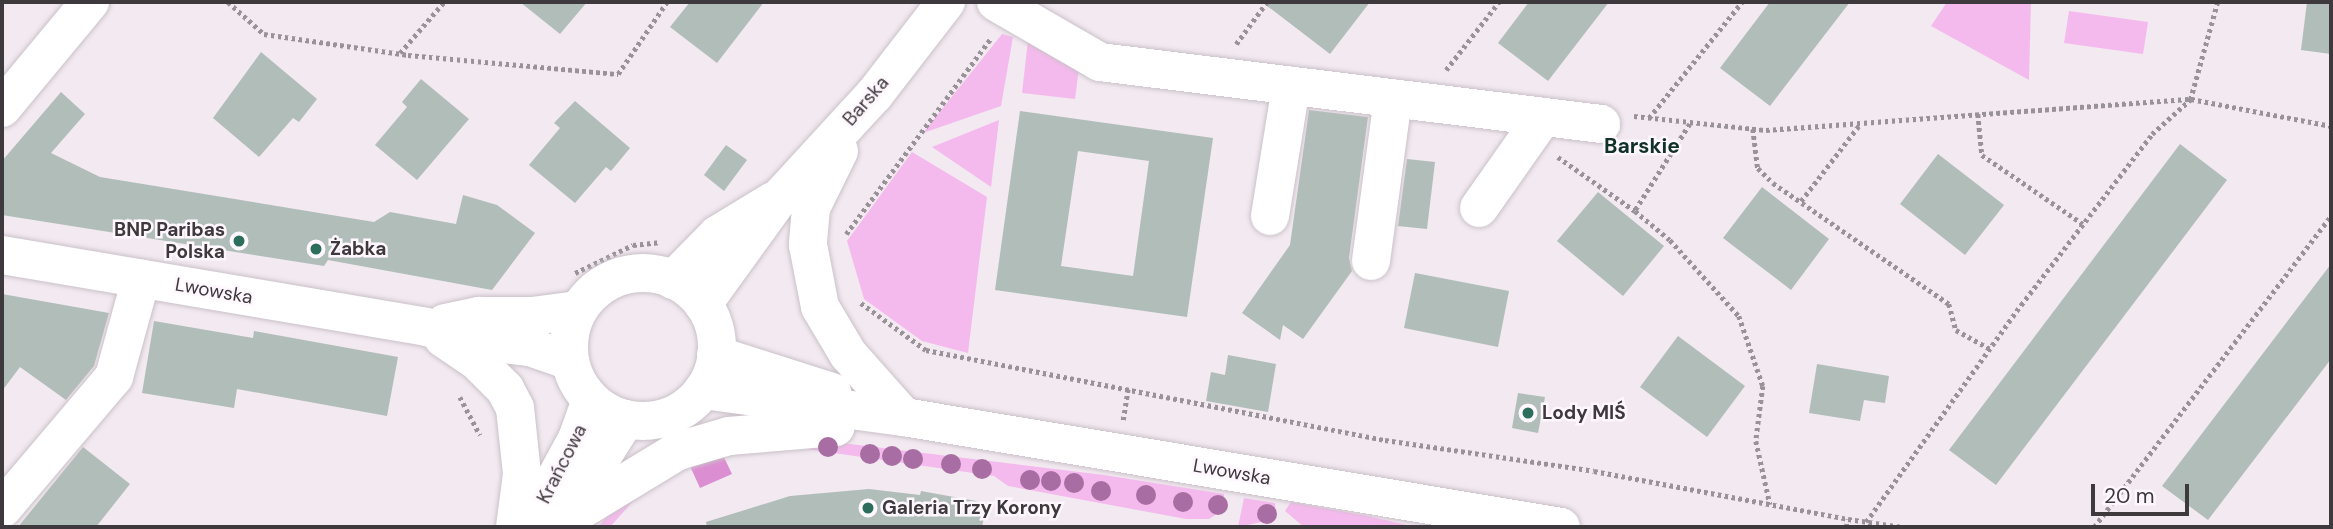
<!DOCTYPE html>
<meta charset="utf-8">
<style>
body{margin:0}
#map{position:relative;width:2333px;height:529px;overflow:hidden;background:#f2e9f1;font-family:"DM Sans",sans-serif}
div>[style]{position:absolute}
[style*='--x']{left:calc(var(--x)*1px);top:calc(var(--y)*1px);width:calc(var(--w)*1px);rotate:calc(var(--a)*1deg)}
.green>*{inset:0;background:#f5baed}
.water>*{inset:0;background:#dc8ed2}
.building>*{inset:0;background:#b1bdb8}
.path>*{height:4.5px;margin-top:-2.25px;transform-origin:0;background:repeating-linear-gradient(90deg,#999399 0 3.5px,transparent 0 7px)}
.roads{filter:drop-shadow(0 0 2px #cac1c8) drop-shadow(0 0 2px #cac1c8)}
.minor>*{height:38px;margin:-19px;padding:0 19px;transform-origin:19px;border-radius:19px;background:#fff}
.minor>.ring{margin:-19px;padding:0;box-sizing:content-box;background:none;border:38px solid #fff;border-radius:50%}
.trees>*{width:20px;height:20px;margin:-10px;border-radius:50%;background:#a86ea3}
.dots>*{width:19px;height:19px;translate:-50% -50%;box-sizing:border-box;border:4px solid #fef7fd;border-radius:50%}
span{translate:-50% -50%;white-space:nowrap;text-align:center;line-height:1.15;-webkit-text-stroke:5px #fef7fd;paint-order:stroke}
.street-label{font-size:19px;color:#3d393d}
.poi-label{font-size:19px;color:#3d393d;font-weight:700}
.right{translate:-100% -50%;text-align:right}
.left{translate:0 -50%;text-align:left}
.neighbourhood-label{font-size:21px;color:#113028;font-weight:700}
.frame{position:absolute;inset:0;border:4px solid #3d393d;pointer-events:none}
.scale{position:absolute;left:2091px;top:484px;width:98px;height:32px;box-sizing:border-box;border:4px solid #3d393d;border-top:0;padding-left:9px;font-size:21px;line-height:24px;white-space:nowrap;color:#3d393d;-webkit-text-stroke:5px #fef7fd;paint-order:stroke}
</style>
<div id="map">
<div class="green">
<i style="clip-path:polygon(1947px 2px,2031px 2px,2029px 80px,1931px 26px)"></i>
<i style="clip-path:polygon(2069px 11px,2148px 22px,2143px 54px,2064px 43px)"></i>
<i style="clip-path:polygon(1002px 34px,1013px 37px,1001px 106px,923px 133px)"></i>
<i style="clip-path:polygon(1028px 40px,1079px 68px,1075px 99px,1022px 93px)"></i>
<i style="clip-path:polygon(999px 120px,991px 187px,932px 147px)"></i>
<i style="clip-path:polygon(912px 152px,987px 197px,968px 353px,922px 341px,864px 299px,847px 241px)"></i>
<i style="clip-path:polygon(801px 438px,1104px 475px,1224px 494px,1224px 499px,1217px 514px,1209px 519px,1186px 519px,1008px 486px,994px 476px,792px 447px)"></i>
<i style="clip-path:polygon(1244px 498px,1275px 503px,1276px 519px,1238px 527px)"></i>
<i style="clip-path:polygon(635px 499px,610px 527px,598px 527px,609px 514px)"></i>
<i style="clip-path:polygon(1291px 502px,1368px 516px,1415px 527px,1304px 527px,1285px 511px)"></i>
</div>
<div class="water">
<i style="clip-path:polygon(721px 451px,732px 474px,700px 488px,689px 464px)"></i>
</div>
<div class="building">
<i style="clip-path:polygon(520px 2px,587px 2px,560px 34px)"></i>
<i style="clip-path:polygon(690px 2px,764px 2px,717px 63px,670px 27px)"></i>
<i style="clip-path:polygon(1262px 2px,1370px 2px,1330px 54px)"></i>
<i style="clip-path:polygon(1529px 2px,1609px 2px,1548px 81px,1498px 43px)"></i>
<i style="clip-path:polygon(1770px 2px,1850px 2px,1770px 106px,1720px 68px)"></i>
<i style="clip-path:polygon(2307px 2px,2331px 2px,2331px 54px,2301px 50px)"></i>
<i style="clip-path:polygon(261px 52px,317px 99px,299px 122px,293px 118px,259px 157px,213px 118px)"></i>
<i style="clip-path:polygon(421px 79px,469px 119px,417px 180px,375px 145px,407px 107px,402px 102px)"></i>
<i style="clip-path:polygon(61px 92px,85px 114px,51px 153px,100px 177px,374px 222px,390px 212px,456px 224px,463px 195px,497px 205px,535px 233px,492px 290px,328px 260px,324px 266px,2px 215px,2px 161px)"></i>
<i style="clip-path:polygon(575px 101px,630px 148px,611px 171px,606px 167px,575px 203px,529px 165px,560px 128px,554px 123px)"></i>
<i style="clip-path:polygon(1309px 110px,1368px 117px,1349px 258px,1352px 271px,1303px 339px,1283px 325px,1280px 340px,1242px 313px,1290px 245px)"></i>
<i style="clip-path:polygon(evenodd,1020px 111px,1213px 138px,1187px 317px,995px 290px,1020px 111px,1078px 151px,1149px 161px,1133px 276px,1061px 266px,1078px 151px)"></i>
<i style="clip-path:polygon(2180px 144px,2227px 180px,1996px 485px,1949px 450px)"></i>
<i style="clip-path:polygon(726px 145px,747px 160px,724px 191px,704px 175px)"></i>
<i style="clip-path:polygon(1938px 154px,2004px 205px,1965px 255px,1900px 204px)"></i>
<i style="clip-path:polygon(1407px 159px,1435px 162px,1427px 229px,1398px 226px)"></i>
<i style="clip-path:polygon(1762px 187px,1829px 239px,1791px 290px,1723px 238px)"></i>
<i style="clip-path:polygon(1598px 192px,1664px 246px,1623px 296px,1557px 241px)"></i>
<i style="clip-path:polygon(2331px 264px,2331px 359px,2208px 520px,2162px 486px)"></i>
<i style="clip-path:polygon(1415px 273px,1509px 291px,1498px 347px,1404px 328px)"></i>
<i style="clip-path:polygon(2px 294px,109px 313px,94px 366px,66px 400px,20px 367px,2px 391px)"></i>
<i style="clip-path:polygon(154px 321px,253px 338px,254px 331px,398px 357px,387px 416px,237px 389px,234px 408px,142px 393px)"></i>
<i style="clip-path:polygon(1678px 336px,1745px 386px,1707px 437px,1640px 387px)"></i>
<i style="clip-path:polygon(1228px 355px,1276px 364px,1268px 412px,1206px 401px,1211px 372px,1225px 375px)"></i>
<i style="clip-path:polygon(1817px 364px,1889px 376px,1885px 403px,1864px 400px,1860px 421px,1809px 413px)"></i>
<i style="clip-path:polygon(1518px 393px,1545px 397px,1538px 433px,1512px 428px)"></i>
<i style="clip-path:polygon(83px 447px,130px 484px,96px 527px,18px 527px)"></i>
<i style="clip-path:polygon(869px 489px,920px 495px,921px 491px,987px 503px,982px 527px,707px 527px,706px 522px,790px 496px)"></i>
</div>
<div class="path">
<i style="--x:228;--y:2;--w:48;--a:41.6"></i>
<i style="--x:264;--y:34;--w:146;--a:8.3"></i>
<i style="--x:408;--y:55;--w:211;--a:5.2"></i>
<i style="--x:618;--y:74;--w:87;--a:-55.8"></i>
<i style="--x:2218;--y:2;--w:101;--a:105.6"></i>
<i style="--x:2191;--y:99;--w:143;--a:10.9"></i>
<i style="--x:1236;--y:44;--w:52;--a:-53.6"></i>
<i style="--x:400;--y:53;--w:67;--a:-49.2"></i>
<i style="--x:1446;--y:70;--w:86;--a:-52.1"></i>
<i style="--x:1978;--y:114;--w:41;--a:84.4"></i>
<i style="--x:1982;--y:155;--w:122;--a:34.3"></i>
<i style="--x:1634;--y:116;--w:133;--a:6.1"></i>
<i style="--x:1766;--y:130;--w:426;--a:-4.2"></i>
<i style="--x:1649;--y:118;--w:149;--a:-51.3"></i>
<i style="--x:1690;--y:124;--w:103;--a:122.3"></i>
<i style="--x:1635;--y:211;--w:45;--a:39.6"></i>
<i style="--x:1670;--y:240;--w:103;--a:47.8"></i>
<i style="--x:1739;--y:316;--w:74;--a:71.1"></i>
<i style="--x:1763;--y:386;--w:55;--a:97.3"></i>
<i style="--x:1756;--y:441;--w:65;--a:77.5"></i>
<i style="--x:1753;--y:129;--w:39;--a:83"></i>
<i style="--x:1758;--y:168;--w:21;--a:45"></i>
<i style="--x:1773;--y:183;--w:214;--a:34.5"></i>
<i style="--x:1949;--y:304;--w:27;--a:75"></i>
<i style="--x:1956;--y:330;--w:39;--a:29"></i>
<i style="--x:1558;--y:157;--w:94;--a:35"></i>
<i style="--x:1801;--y:201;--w:97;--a:-52.5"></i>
<i style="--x:846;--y:234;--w:244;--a:-53.5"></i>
<i style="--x:575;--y:273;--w:64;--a:-25.8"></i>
<i style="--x:633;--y:245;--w:28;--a:-6"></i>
<i style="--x:861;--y:303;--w:80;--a:35.9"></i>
<i style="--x:926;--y:350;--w:468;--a:11.1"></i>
<i style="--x:1385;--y:440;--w:211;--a:8.4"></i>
<i style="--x:1594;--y:471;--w:258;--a:10.7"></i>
<i style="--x:460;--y:397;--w:43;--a:62.2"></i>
<i style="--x:1123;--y:420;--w:31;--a:-81"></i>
<i style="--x:1866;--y:522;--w:267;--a:-54.5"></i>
<i style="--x:2021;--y:305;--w:215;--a:-52.5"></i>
<i style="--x:2152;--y:134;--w:52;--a:-41.9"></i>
<i style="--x:1846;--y:527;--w:8;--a:-76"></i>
<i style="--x:1848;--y:519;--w:55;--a:8.4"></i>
<i style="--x:2094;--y:527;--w:391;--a:-52.7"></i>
</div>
<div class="roads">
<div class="minor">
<i style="--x:996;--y:2;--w:120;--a:30"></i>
<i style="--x:1100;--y:62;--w:505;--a:7.05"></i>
<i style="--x:2;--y:108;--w:138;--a:-50.3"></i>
<i style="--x:839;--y:151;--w:64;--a:116.2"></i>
<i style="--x:811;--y:208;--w:37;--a:95"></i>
<i style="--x:808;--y:245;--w:63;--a:79"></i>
<i style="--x:820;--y:307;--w:55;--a:59.2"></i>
<i style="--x:848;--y:354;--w:84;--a:48.4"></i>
<i style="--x:1479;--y:208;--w:111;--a:-54.9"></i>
<i style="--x:1270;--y:216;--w:132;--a:-80.8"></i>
<i style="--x:2;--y:255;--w:430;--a:9.6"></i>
<i style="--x:426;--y:327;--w:53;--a:15.4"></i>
<i style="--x:477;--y:341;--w:53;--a:6.5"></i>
<i style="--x:530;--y:347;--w:42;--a:19.3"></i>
<i style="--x:1371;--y:261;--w:164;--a:-82.3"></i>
<i class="ring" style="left:569px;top:273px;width:110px;height:110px"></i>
<i style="--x:673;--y:280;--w:63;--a:-45.6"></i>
<i style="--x:717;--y:235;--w:66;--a:-31.3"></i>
<i style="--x:703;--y:304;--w:133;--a:-54.2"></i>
<i style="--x:781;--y:196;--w:137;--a:-47.4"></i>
<i style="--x:874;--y:95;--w:118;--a:-52.3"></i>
<i style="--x:445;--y:323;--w:35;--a:-12"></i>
<i style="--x:479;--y:316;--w:53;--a:0"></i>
<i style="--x:532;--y:316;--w:46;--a:-7.4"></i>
<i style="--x:443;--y:338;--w:41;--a:34.1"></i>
<i style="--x:477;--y:361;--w:40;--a:45"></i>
<i style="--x:505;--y:389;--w:21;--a:62"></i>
<i style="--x:515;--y:408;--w:66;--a:83.9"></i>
<i style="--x:522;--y:474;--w:53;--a:97.5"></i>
<i style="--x:716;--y:355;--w:122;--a:17.7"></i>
<i style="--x:703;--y:390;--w:203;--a:7.7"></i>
<i style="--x:904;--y:417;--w:666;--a:9.5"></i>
<i style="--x:2;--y:509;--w:173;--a:-49.7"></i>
<i style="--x:114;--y:377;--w:102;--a:-74.6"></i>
<i style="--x:567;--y:512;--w:110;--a:-57.6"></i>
<i style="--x:561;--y:522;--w:137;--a:-31.3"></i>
<i style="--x:678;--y:451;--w:53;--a:-16.4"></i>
<i style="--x:729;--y:436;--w:107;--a:-4.8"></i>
<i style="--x:529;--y:527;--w:100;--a:-61.4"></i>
<i style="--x:577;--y:439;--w:41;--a:-70.3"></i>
</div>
</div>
<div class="trees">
<i style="left:828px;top:447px"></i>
<i style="left:870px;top:454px"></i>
<i style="left:892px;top:456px"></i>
<i style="left:913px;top:459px"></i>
<i style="left:951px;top:464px"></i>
<i style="left:982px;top:469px"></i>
<i style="left:1030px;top:480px"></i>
<i style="left:1051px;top:481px"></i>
<i style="left:1074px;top:483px"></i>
<i style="left:1101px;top:491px"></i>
<i style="left:1146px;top:495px"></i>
<i style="left:1183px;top:502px"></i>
<i style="left:1218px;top:505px"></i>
<i style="left:1267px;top:514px"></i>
</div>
<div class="dots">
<i style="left:239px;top:241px;background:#2c6d5c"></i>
<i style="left:316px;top:249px;background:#2c6d5c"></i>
<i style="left:1528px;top:413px;background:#2c6d5c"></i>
<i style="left:868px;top:508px;background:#2c6d5c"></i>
</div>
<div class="street-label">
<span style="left:866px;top:101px;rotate:-49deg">Barska</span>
<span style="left:214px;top:291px;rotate:10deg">Lwowska</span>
<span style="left:562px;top:464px;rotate:-63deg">Krańcowa</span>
<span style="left:1232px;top:472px;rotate:10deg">Lwowska</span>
</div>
<div class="poi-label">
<span class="right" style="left:225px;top:241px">BNP Paribas<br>Polska</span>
<span class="left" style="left:330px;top:249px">Żabka</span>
<span class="left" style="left:1542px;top:413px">Lody MIŚ</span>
<span class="left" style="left:882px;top:508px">Galeria Trzy Korony</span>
</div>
<div class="neighbourhood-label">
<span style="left:1642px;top:146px">Barskie</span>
</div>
<div class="frame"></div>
<div class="scale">20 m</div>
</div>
